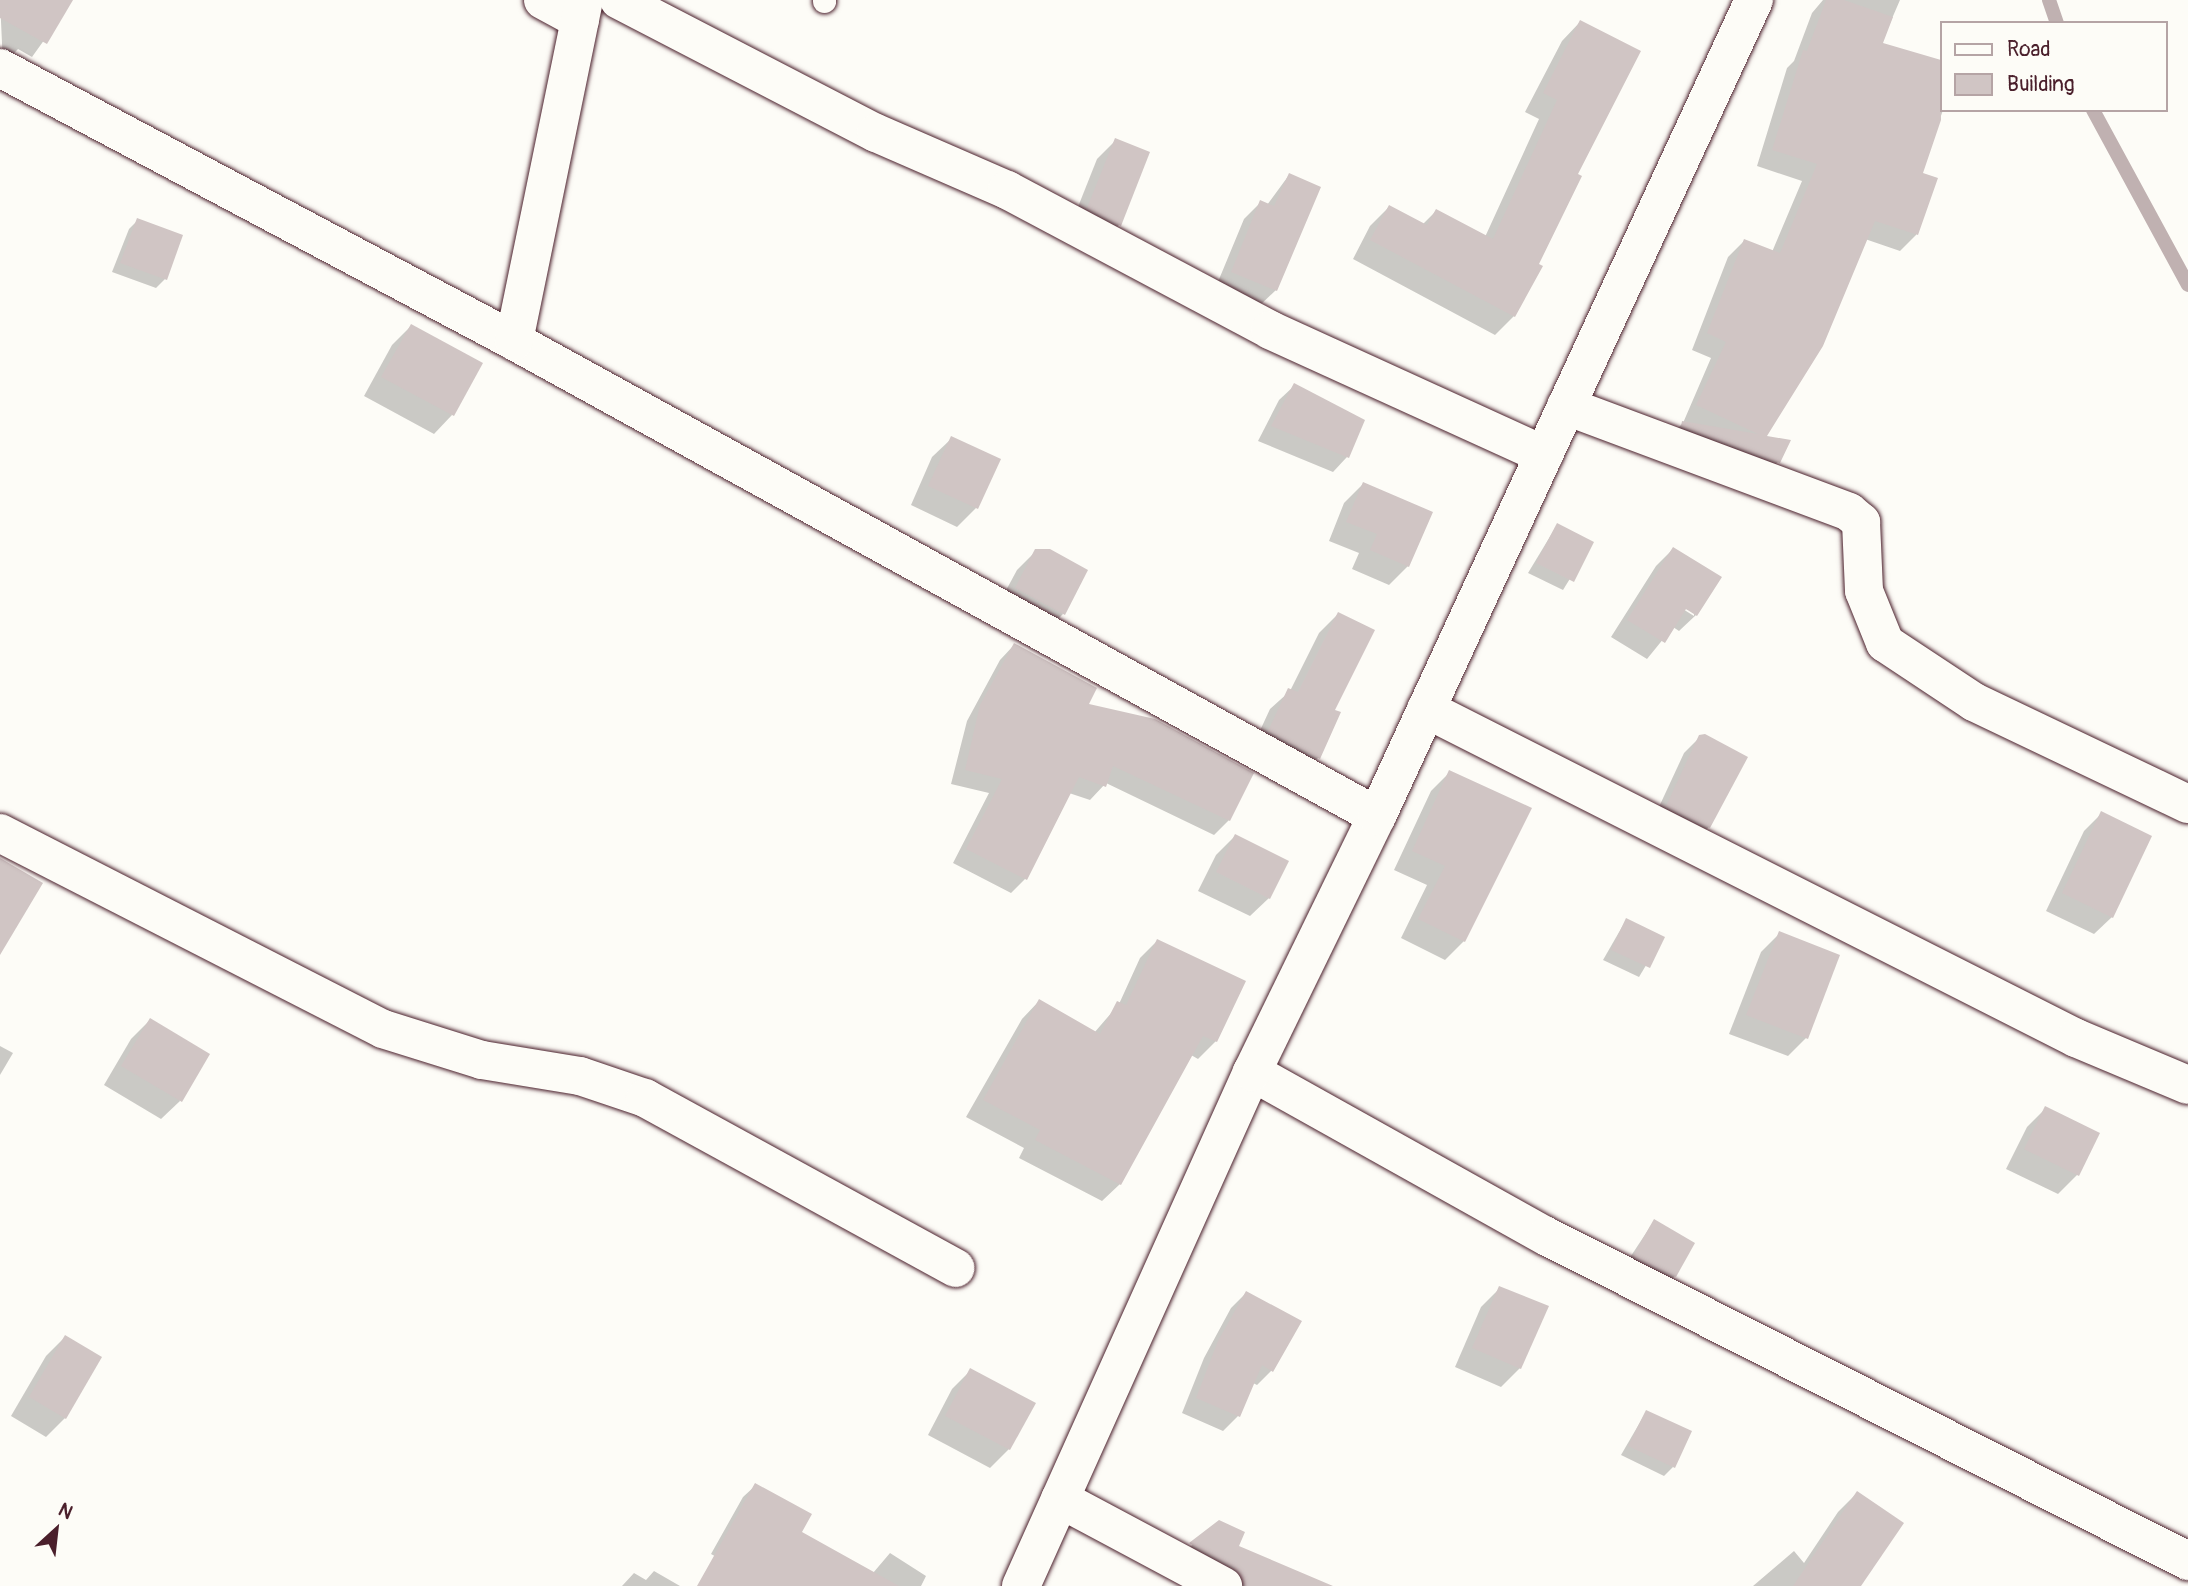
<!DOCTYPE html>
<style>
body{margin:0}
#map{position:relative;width:2188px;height:1586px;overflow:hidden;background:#fdfcf7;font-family:Pangolin,sans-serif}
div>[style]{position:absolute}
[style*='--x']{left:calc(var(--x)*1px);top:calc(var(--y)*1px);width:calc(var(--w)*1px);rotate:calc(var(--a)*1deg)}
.shadow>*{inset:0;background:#0003}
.stream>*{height:14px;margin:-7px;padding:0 7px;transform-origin:7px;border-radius:7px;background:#c0b1b1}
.building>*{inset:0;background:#d0c5c4}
.roads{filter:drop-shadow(0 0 2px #4a1f2b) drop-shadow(0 0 2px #4a1f2b)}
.lane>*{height:23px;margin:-11.5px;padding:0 11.5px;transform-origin:11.5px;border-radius:11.5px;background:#fdfcf7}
.street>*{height:38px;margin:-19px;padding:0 19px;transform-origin:19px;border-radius:19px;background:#fdfcf7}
span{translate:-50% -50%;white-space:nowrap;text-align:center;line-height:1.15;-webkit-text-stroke:5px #fdfcf7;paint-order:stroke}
.legend{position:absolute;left:1940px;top:21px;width:228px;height:91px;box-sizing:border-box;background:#fdfcf7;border:2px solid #b5a4a5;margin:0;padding:9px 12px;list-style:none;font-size:21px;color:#4a1f2b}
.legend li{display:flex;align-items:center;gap:14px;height:35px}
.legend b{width:35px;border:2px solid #b5a4a5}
.north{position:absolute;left:21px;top:1495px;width:70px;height:70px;-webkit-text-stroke:5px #fdfcf7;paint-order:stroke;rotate:27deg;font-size:19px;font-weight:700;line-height:28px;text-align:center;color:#4a1f2b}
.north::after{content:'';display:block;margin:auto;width:24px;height:32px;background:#4a1f2b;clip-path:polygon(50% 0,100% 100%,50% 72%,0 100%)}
</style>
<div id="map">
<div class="shadow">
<i style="clip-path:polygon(0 0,45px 0,65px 11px,32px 57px,18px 49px,3px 65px)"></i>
<i style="clip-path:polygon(1823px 0,1900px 0,1881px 44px,1941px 62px,1943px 110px,1921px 174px,1935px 179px,1916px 235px,1900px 251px,1865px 239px,1764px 437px,1778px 462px,1762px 478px,1667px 439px,1683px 423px,1711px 358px,1692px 350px,1728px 257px,1744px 241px,1772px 252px,1802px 181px,1757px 166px,1787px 68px,1794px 61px,1812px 13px)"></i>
<i style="clip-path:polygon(1580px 22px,1575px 175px,1514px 316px,1495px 335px,1353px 259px,1370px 226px,1389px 207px,1422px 225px,1436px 211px,1485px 237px,1539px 119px,1525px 112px,1562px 41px)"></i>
<i style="clip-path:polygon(1116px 140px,1119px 225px,1100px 243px,1070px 227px,1097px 159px)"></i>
<i style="clip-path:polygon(1289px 175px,1276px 290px,1258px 307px,1215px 289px,1244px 219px,1261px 202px,1267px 205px)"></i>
<i style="clip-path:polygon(138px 220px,165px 279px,156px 288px,112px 272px,129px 229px)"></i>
<i style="clip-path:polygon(411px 326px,452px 415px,434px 434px,364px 396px,392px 345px)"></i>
<i style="clip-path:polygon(1294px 386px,1347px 457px,1333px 472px,1258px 441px,1279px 400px)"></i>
<i style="clip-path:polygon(951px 439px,976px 508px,957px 527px,911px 505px,932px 457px)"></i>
<i style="clip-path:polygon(1363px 484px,1408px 566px,1389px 585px,1352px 569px,1359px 553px,1329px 541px,1344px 503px)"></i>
<i style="clip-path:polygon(1557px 525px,1592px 543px,1563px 590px,1528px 573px)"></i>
<i style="clip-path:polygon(evenodd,1673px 549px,1696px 615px,1679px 631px,1673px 627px,1647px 659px,1611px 637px,1656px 566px,1673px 549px,1678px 606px,1694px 612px,1694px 616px,1678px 606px)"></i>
<i style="clip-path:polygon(1036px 551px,1063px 614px,1044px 633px,997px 607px,1017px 570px)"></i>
<i style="clip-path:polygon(1338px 614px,1333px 711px,1339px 713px,1318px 758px,1299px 777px,1251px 750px,1270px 709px,1290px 691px,1319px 633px)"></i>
<i style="clip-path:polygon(1014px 645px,1086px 705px,1229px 820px,1214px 835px,1106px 783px,1090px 800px,1069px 793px,1025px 879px,1011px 893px,953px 863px,989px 793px,951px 784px,967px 721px,1000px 660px)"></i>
<i style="clip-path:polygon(1700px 737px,1709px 827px,1693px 843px,1652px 822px,1684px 753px)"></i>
<i style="clip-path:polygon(1450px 772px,1464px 941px,1445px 960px,1401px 938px,1427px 885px,1394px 870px,1431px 791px)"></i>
<i style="clip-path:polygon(2102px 813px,2112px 917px,2094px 934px,2046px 911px,2084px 831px)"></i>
<i style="clip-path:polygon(1235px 836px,1269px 898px,1250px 916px,1198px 891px,1216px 855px)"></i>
<i style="clip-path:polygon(1626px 920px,1663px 937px,1639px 977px,1603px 960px)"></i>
<i style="clip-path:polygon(1780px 933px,1806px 1038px,1788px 1056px,1729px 1034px,1761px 952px)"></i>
<i style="clip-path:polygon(1157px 941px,1216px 1041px,1198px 1059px,1191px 1055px,1120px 1184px,1102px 1201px,1019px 1158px,1024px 1148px,966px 1117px,1022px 1019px,1039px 1001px,1094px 1033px,1119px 1004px,1140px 958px)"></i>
<i style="clip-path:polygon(150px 1020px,180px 1101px,161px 1119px,104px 1085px,131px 1039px)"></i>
<i style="clip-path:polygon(0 1046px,13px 1053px,0 1075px)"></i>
<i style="clip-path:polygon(2046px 1108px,2098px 1134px,2077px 1175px,2058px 1194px,2006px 1169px,2027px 1127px)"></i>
<i style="clip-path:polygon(1654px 1221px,1675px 1276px,1666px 1285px,1625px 1265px)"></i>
<i style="clip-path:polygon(1500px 1288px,1520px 1368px,1501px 1387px,1455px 1367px,1481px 1307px)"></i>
<i style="clip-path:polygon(1246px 1293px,1272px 1370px,1257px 1385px,1253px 1383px,1238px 1416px,1223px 1431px,1182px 1413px,1204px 1358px,1231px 1308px)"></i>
<i style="clip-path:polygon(65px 1337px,65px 1418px,46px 1437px,11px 1416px,46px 1356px)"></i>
<i style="clip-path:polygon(971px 1370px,1009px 1449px,990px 1468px,928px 1435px,952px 1389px)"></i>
<i style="clip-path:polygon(1646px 1412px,1673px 1467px,1664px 1476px,1621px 1455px)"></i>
<i style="clip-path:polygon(756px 1485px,800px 1533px,873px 1573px,890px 1553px,926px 1576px,921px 1586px,770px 1586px,711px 1554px,743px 1497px)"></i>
<i style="clip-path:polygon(1857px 1493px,1858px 1586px,1753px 1586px,1794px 1551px,1804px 1563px,1838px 1512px)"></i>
<i style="clip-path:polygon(1219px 1522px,1237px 1547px,1329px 1586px,1221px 1586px,1175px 1560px)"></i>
<i style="clip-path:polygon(654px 1571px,680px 1586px,622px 1586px,634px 1573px,646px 1580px)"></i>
</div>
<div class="stream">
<i style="--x:2049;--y:0;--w:24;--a:71"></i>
<i style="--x:2093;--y:110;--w:199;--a:61.5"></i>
</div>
<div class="building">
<i style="clip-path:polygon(0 0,73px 0,47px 44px,0 18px)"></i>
<i style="clip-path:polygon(1826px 0,1844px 0,1893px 17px,1883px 43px,1941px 60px,1941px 120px,1923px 173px,1938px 178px,1918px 235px,1875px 221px,1823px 346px,1767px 436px,1791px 440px,1780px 463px,1681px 426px,1682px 421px,1758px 434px,1696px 405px,1726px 342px,1707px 333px,1744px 239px,1780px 253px,1817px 164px,1772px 150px,1803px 50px,1807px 51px)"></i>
<i style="clip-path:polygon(1580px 20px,1641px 51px,1578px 174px,1582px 176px,1539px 264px,1543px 266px,1515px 317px,1370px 240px,1389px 205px,1427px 225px,1436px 209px,1493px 239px,1557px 100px,1543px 93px)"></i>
<i style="clip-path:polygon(1115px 138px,1150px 152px,1121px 226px,1087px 208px)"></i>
<i style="clip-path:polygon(1289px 173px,1321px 187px,1277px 291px,1231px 272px,1260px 200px,1274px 206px)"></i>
<i style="clip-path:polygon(137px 218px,183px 235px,167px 280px,120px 263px)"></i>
<i style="clip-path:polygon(411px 324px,483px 363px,454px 416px,381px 377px)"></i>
<i style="clip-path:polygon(1294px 383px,1365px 420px,1349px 458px,1271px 426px)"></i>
<i style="clip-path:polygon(951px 436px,1001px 459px,978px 509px,928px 486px)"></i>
<i style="clip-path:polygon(1363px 482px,1433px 512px,1409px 567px,1370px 550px,1377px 534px,1346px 522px)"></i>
<i style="clip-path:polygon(1557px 523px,1594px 542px,1574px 582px,1536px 563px)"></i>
<i style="clip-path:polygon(1673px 547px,1722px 577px,1697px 616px,1686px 609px,1665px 643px,1627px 620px)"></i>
<i style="clip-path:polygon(1035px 549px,1050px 549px,1088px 570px,1065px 615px,1015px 588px)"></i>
<i style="clip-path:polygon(1338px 612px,1375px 630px,1335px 710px,1341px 712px,1320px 759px,1268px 731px,1288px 688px,1298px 692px)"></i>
<i style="clip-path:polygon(1014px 643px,1097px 688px,1089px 704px,1155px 719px,1254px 773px,1230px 821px,1113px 766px,1106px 787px,1079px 777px,1027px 880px,966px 849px,1002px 779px,965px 770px,980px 705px)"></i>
<i style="clip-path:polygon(1705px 734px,1748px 757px,1710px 828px,1666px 806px,1699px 735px)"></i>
<i style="clip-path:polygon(1449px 770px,1532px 808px,1465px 942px,1418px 919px,1445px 866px,1412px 851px)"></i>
<i style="clip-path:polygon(2101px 811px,2152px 836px,2113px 918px,2062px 893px)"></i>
<i style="clip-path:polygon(1235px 834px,1289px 861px,1270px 899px,1216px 872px)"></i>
<i style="clip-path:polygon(0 858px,43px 883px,0 955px)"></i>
<i style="clip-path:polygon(1626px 918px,1665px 937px,1650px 968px,1611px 950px)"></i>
<i style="clip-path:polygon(1779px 931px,1840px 955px,1808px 1039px,1746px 1015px)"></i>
<i style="clip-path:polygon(1157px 939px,1246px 981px,1217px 1042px,1203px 1036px,1121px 1185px,1035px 1140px,1040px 1130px,983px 1100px,1039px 999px,1100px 1034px,1117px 1001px,1126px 1005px)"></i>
<i style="clip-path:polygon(150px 1018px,210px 1054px,182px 1102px,121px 1066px)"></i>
<i style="clip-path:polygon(2045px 1106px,2100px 1133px,2079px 1176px,2024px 1149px)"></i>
<i style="clip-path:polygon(1654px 1219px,1695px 1243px,1676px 1277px,1633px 1256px)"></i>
<i style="clip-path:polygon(1499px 1286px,1549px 1306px,1521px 1369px,1472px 1348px)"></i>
<i style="clip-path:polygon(1246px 1291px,1302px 1321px,1273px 1372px,1262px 1365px,1240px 1417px,1196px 1398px,1218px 1341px)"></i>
<i style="clip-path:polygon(65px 1335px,102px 1357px,66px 1419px,29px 1397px)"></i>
<i style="clip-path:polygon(970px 1368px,1036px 1403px,1010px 1450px,945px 1416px)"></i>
<i style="clip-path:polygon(1646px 1410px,1692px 1431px,1675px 1468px,1628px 1446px)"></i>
<i style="clip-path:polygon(755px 1483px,812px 1514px,802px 1532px,899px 1586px,697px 1586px)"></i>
<i style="clip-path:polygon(1857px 1491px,1904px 1523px,1861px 1586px,1793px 1586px)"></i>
<i style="clip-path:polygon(1219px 1520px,1245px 1532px,1239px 1546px,1333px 1586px,1245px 1586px,1234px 1567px,1189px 1543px)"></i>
</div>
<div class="roads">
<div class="lane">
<i style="--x:824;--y:1;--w:1;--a:-90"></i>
</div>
<div class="street">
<i style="--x:543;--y:0;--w:42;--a:28.4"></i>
<i style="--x:619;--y:0;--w:289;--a:27.4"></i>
<i style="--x:876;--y:133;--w:143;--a:23.5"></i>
<i style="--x:1007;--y:190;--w:298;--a:28"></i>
<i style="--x:1270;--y:330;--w:301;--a:24.5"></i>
<i style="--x:0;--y:68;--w:582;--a:27.97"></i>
<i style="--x:514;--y:341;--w:985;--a:28.83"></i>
<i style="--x:514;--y:341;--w:348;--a:-78.4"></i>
<i style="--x:1566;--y:406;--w:302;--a:20.5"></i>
<i style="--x:1849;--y:512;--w:16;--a:40"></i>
<i style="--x:1861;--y:522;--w:69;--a:87.5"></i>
<i style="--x:1864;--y:591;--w:56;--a:68"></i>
<i style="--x:1885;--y:643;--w:107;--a:33.5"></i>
<i style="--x:1974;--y:702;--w:237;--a:25.5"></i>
<i style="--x:1426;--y:709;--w:729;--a:26.85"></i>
<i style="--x:2076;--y:1038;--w:121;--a:22.8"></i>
<i style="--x:0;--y:833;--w:430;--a:27.1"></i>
<i style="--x:383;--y:1029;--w:104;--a:17.4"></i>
<i style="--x:482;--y:1060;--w:99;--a:9.3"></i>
<i style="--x:580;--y:1076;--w:69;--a:18.7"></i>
<i style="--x:645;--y:1098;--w:354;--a:28.7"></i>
<i style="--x:1252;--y:1072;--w:337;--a:29.2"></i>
<i style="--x:1546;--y:1236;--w:720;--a:26.85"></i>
<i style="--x:1060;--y:1499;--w:185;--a:28.1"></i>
<i style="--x:1021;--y:1586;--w:564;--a:-65.8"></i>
<i style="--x:1252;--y:1072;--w:285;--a:-64"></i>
<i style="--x:1377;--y:816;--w:899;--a:-65.2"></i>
</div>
</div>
<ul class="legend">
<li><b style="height:9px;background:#fdfcf7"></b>Road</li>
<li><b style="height:19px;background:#d0c5c4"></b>Building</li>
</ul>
<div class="north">N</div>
</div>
